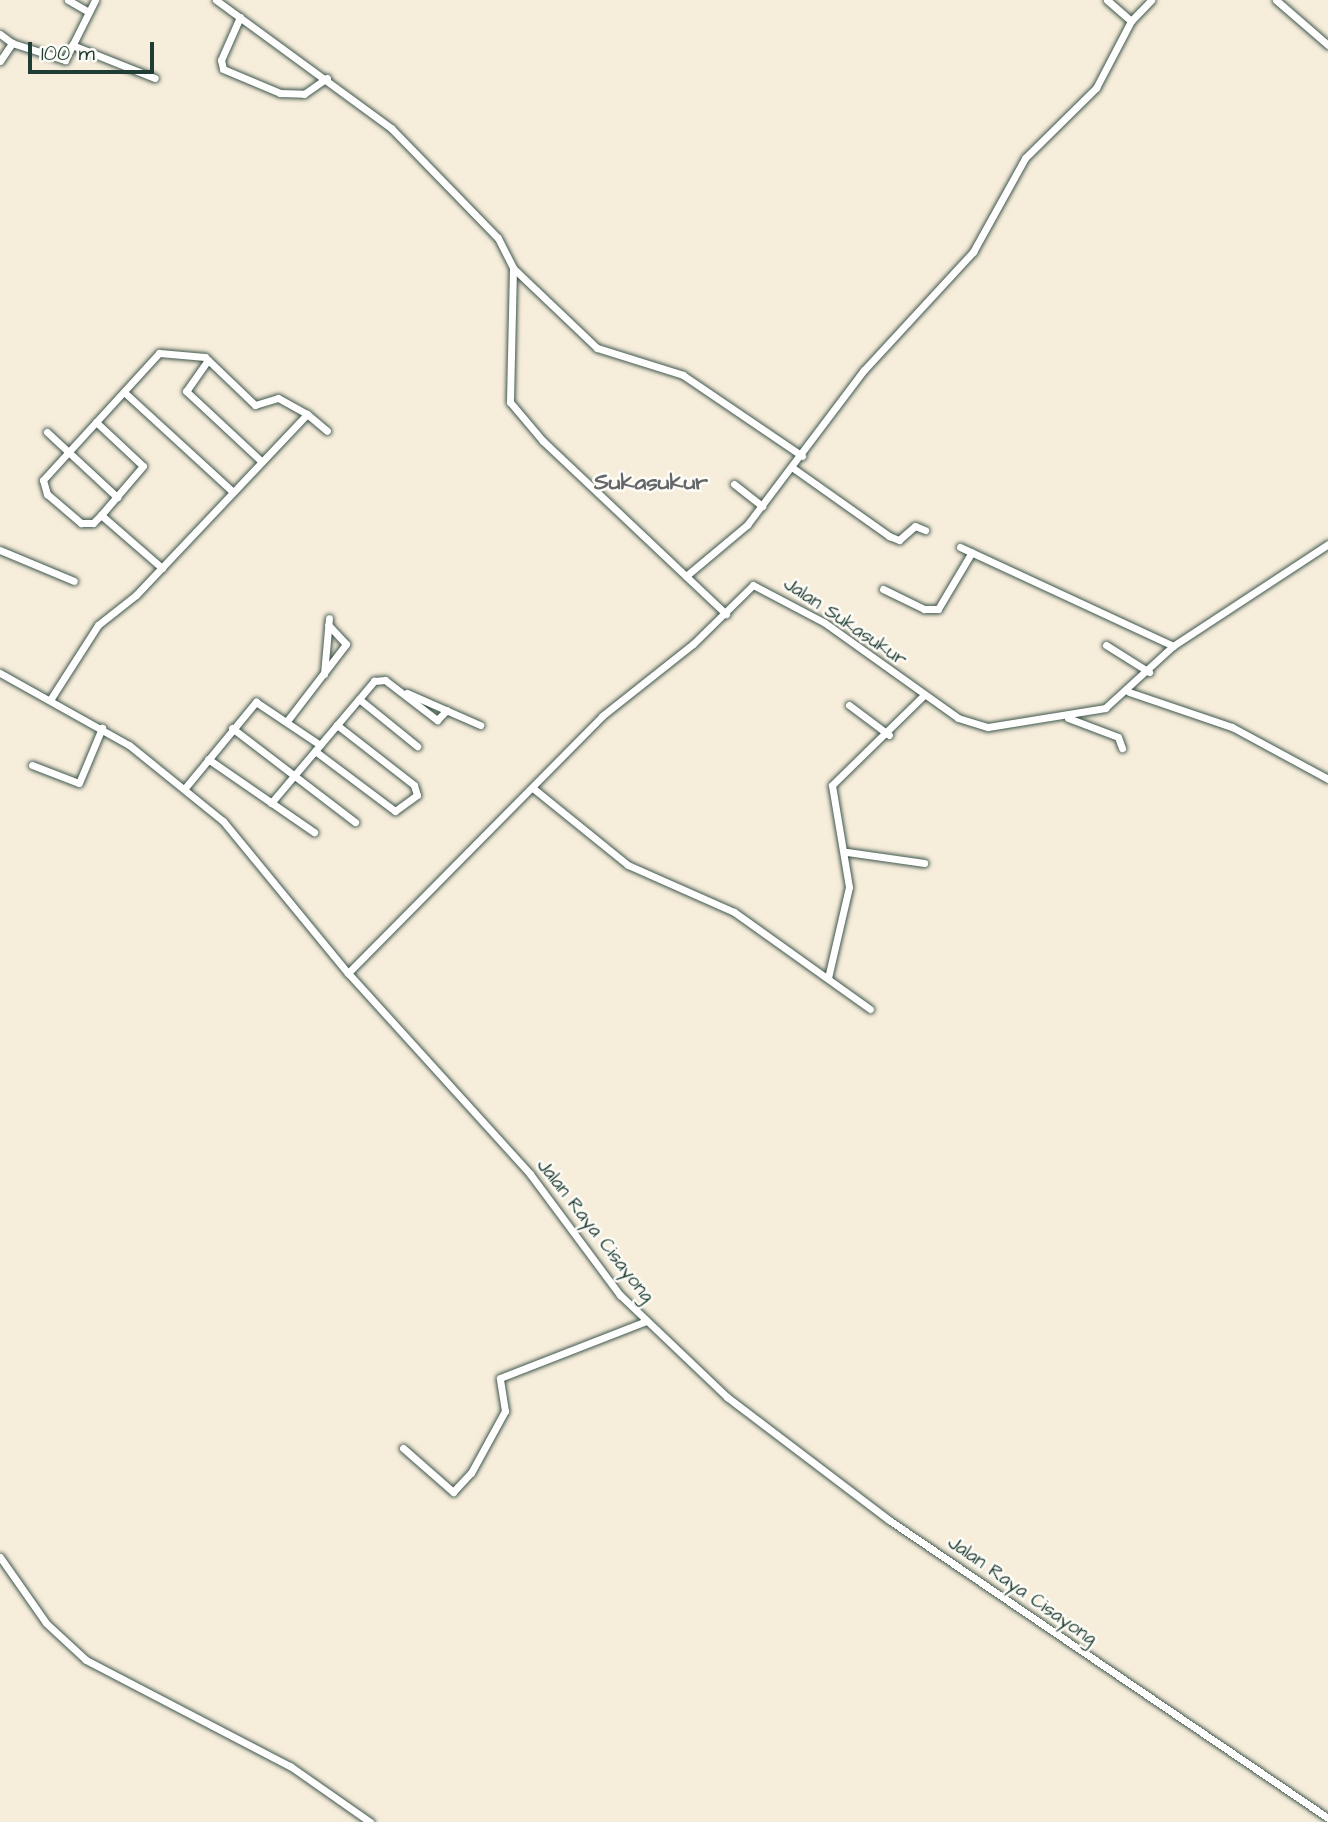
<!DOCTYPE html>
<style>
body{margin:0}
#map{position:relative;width:1328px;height:1822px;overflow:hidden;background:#f7eddb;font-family:"Architects Daughter",sans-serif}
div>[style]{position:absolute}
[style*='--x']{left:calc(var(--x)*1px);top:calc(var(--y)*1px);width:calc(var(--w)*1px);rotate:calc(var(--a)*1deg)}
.roads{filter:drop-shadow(0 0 2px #3f574d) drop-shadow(0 0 2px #3f574d)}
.street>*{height:7px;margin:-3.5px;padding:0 3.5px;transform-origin:3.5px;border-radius:3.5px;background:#fff}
span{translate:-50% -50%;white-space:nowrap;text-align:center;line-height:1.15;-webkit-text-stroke:5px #fdfcf7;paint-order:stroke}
.street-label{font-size:19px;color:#1f3d34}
.quarter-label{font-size:23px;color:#636769;font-weight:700}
.scale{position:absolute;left:28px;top:42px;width:126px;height:32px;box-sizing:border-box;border:4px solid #1f3d34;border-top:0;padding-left:9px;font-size:21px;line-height:24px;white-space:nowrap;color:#1f3d34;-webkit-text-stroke:5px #fdfcf7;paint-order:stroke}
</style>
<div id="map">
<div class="roads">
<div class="street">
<i style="--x:68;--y:0;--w:20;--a:30"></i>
<i style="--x:216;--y:0;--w:217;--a:36.2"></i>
<i style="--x:391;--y:128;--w:153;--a:45.8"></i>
<i style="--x:498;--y:238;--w:34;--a:63"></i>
<i style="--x:513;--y:268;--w:134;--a:91.3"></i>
<i style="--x:510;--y:402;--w:51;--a:49.8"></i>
<i style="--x:543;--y:441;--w:252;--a:43.4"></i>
<i style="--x:1107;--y:0;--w:32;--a:41"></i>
<i style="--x:1276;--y:0;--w:69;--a:40.9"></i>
<i style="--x:240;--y:17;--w:47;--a:113.8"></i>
<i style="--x:221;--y:60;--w:9;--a:77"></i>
<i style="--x:223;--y:69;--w:62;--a:22.8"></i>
<i style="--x:280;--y:93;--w:24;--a:2"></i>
<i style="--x:304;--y:94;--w:28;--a:-35"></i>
<i style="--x:0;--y:34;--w:15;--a:37"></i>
<i style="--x:72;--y:45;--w:89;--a:21.7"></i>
<i style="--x:0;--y:61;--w:22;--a:-56"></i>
<i style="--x:12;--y:43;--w:56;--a:17.8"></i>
<i style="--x:65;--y:60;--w:67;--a:-63.4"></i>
<i style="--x:513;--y:268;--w:116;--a:43.6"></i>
<i style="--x:597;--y:348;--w:90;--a:17.4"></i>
<i style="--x:683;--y:375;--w:144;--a:34.2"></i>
<i style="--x:208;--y:360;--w:38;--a:125"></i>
<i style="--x:186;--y:391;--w:103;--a:43"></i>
<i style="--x:124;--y:392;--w:147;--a:42.5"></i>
<i style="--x:307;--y:414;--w:26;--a:40"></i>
<i style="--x:96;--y:422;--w:64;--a:43.1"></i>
<i style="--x:143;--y:466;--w:65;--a:130.6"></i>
<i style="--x:101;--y:515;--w:81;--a:41"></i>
<i style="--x:47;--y:432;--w:96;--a:42.9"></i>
<i style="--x:793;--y:468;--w:118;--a:35.3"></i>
<i style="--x:889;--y:536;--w:11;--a:22"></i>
<i style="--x:899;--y:540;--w:21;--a:-41"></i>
<i style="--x:915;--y:526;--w:11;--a:22"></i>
<i style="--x:734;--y:484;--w:36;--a:38"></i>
<i style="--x:960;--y:547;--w:235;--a:24.9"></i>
<i style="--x:0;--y:550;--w:80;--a:22.7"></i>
<i style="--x:686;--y:576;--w:80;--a:-39.9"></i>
<i style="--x:747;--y:525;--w:194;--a:-53"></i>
<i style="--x:864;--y:370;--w:161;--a:-47.3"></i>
<i style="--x:973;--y:252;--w:107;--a:-61"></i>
<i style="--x:1025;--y:158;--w:100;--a:-44.6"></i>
<i style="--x:1096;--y:88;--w:76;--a:-62.4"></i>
<i style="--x:1131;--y:21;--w:29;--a:-46"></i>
<i style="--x:883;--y:589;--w:46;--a:26"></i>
<i style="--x:924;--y:609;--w:14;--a:0"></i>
<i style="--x:938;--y:609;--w:66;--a:-59.2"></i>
<i style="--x:1106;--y:645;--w:51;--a:32.1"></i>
<i style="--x:0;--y:673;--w:148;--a:29.2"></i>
<i style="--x:129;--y:745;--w:121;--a:39"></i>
<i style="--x:223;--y:821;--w:197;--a:50.6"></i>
<i style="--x:348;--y:973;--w:271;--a:47.8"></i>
<i style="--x:530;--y:1174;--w:151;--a:53.4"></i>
<i style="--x:620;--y:1295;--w:148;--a:43.6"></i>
<i style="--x:727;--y:1397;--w:203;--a:37.2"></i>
<i style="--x:889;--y:1520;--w:531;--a:34.17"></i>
<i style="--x:324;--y:674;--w:56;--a:-84.9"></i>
<i style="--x:1129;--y:692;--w:109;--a:18.8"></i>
<i style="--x:1232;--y:727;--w:109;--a:28.4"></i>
<i style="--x:407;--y:693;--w:80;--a:23.7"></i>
<i style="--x:359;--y:699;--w:75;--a:39"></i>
<i style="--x:50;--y:700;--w:89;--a:-57.4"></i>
<i style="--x:98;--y:625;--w:48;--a:-38.3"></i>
<i style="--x:136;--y:595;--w:249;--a:-46.6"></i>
<i style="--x:307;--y:414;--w:33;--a:-151"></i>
<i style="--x:278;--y:398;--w:24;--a:163"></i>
<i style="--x:255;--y:405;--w:69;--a:-136.2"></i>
<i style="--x:205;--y:357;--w:46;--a:-175"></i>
<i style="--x:159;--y:353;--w:172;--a:132.4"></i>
<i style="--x:43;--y:480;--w:15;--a:74"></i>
<i style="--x:47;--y:494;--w:45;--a:40.5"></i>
<i style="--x:81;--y:523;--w:12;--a:0"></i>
<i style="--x:93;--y:523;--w:11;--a:-45"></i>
<i style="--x:849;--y:705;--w:50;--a:36.9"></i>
<i style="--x:1068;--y:718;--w:53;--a:20.8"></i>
<i style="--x:1118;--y:737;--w:12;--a:70"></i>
<i style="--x:287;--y:721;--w:97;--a:-52.5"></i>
<i style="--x:346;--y:644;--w:26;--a:-133"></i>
<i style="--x:232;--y:728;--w:155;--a:37.4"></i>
<i style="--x:315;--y:751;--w:100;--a:36.9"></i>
<i style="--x:395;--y:811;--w:27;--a:-36"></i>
<i style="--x:417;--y:795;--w:10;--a:-107"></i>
<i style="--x:414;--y:785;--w:98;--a:-142.1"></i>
<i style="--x:208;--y:759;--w:129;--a:34.6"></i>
<i style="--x:32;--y:765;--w:50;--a:21"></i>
<i style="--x:79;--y:783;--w:60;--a:-67.3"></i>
<i style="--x:185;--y:788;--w:112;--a:-50.5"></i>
<i style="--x:256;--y:702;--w:77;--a:33.9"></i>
<i style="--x:534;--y:789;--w:121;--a:39"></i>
<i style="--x:628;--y:865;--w:116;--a:23.9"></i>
<i style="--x:734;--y:912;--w:167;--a:35.5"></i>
<i style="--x:271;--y:803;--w:160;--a:-49.8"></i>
<i style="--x:374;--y:681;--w:11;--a:-5"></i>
<i style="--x:385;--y:680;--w:66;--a:37.6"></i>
<i style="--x:437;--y:720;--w:14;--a:-45"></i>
<i style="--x:847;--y:852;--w:78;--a:8.1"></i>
<i style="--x:348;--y:973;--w:361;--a:-45.3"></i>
<i style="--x:602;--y:716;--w:116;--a:-38.4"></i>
<i style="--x:693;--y:644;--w:84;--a:-44.5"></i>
<i style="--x:753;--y:585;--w:81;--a:27.8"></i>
<i style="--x:825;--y:623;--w:163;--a:35.5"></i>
<i style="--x:958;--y:718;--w:31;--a:17"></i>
<i style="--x:988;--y:727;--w:119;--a:-9.2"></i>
<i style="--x:1105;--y:708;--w:92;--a:-42.4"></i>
<i style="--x:1173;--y:646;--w:186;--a:-33.3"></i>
<i style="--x:828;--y:978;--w:93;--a:-77"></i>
<i style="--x:849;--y:887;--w:103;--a:-99.5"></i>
<i style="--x:832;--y:785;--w:127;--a:-44.4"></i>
<i style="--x:403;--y:1448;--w:67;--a:41.3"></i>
<i style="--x:453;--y:1492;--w:26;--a:-47"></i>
<i style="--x:471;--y:1473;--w:71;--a:-61.3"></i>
<i style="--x:505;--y:1411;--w:33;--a:-99"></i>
<i style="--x:500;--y:1378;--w:157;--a:-21.3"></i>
<i style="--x:0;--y:1557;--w:80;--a:55.1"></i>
<i style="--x:46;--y:1623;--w:54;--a:42.8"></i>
<i style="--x:86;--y:1660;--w:230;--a:27.5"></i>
<i style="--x:290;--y:1766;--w:98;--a:35"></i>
</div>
</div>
<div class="street-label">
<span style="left:845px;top:622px;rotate:34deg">Jalan Sukasukur</span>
<span style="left:595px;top:1231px;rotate:52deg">Jalan Raya Cisayong</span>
<span style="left:1022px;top:1591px;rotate:35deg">Jalan Raya Cisayong</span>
</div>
<div class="quarter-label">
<span style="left:651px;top:482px">Sukasukur</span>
</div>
<div class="scale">100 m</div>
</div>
